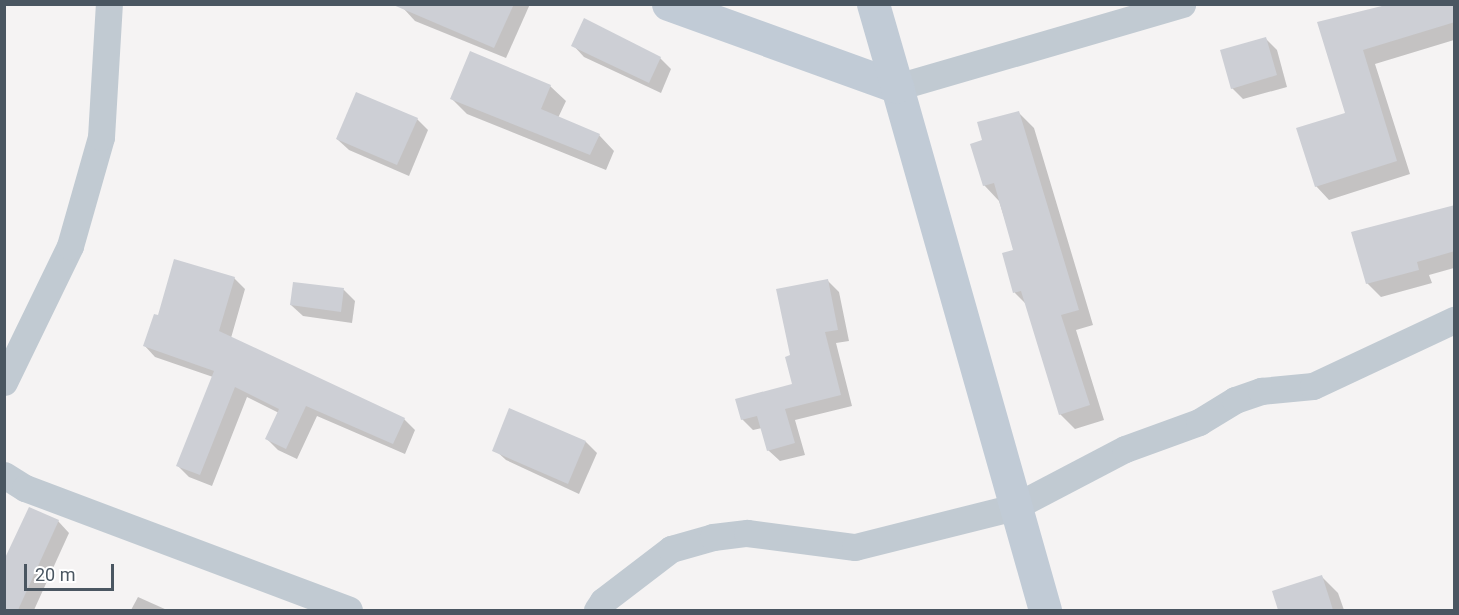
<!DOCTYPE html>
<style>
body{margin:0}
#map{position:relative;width:1459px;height:615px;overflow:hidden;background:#f5f3f3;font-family:Roboto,sans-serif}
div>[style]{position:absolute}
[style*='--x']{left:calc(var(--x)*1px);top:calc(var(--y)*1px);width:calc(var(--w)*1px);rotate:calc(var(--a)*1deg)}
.shadow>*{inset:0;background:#0003}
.building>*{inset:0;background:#cdcfd5}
.street>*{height:27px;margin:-13.5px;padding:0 13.5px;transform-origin:13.5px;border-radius:13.5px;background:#c1cad2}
.secondary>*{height:33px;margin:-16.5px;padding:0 16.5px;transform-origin:16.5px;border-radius:16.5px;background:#c1cbd6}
span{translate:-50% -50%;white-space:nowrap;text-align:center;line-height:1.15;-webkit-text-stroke:5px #fff;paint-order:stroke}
.frame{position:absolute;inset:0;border:6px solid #4a5661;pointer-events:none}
.scale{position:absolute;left:24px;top:564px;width:90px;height:27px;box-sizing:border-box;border:3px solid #4a5661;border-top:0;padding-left:8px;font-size:18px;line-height:21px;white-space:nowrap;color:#4a5661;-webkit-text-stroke:4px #fff;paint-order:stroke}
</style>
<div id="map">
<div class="shadow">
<i style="clip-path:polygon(405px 4px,530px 4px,506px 58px,415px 21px,404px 9px)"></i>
<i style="clip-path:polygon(1454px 4px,1454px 40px,1375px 64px,1410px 174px,1329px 200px,1316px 186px,1347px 114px,1319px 23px)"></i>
<i style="clip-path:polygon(1265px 38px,1277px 50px,1287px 87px,1243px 99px,1232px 88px)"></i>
<i style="clip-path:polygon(573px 45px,660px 58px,671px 69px,661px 93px,584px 57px)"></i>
<i style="clip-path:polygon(550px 86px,566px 101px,558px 118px,599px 135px,614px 151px,606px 170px,467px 114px,452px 99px)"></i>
<i style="clip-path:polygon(1019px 113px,1034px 128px,1093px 325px,1076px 330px,1104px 420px,1075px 429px,1060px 414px,1026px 304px,1015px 293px,1004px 254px,1015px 251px,999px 201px,984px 185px,984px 141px)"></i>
<i style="clip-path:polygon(417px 119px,428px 130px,409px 176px,349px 150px,337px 139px)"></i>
<i style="clip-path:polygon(1454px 205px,1454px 268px,1429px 275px,1432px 283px,1381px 297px,1367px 283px)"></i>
<i style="clip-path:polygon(234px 278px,245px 289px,231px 338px,404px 419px,415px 430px,405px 454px,317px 416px,297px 459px,278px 450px,267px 439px,279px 413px,247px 397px,212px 486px,189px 477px,178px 466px,213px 377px,155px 357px,144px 345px,159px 317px)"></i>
<i style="clip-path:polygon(827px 280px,839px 292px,849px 341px,836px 343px,852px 406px,795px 420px,805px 455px,780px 461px,768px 450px,762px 428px,753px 430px,742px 419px,794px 385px,792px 357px)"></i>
<i style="clip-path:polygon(294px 283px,344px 290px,355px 301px,352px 323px,303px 316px,291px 305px)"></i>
<i style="clip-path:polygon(586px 442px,597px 453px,579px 494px,506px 460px,494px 449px)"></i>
<i style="clip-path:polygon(58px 521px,69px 533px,34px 610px,4px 610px,4px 564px)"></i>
<i style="clip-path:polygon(1322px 577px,1338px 593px,1344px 610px,1279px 610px,1273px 592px)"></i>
<i style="clip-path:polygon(138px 597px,167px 610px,131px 610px)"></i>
</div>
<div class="building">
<i style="clip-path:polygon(391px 4px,514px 4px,494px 48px)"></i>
<i style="clip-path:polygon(1390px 4px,1455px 4px,1455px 22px,1363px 50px,1397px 161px,1315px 187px,1296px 128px,1345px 113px,1317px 22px)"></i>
<i style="clip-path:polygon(584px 18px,661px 57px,649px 83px,571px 46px)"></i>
<i style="clip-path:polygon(1266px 37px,1277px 75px,1231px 89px,1220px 50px)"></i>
<i style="clip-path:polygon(470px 51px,551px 85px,541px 109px,600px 134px,590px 155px,450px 99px)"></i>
<i style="clip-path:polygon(356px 92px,418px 118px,397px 165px,336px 139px)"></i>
<i style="clip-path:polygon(1019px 111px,1079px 310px,1061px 315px,1090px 405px,1059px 415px,1021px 291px,1013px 293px,1002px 253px,1013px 250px,994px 183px,983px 186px,970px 144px,982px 140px,977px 122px)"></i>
<i style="clip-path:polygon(1455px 205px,1455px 251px,1417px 262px,1419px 270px,1366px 284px,1351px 232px)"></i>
<i style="clip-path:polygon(174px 259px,235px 277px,219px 331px,405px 418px,393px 444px,306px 406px,286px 449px,265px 439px,279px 409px,235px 387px,200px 475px,176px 466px,214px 371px,143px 346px,154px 314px,158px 315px)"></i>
<i style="clip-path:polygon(828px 279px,838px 330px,825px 332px,841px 395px,785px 409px,795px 443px,767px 451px,757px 416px,741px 420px,735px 399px,792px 384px,785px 357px,790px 355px,776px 289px)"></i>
<i style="clip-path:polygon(293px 282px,344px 288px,341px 312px,290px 305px)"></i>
<i style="clip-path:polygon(509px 408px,586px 441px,568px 484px,492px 451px)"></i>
<i style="clip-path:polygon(29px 507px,59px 520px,18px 610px,4px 610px,4px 560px)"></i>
<i style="clip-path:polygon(1322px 575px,1333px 610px,1278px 610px,1272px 591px)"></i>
</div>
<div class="street">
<i style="--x:897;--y:87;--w:297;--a:-16.2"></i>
<i style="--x:4;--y:382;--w:151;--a:-64.1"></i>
<i style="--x:70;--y:246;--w:113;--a:-74.1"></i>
<i style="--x:101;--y:137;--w:133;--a:-86.6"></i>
<i style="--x:4;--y:475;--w:25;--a:32"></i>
<i style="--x:25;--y:488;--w:346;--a:20.6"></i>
<i style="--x:597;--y:610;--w:11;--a:-56"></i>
<i style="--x:603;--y:601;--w:86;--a:-37.4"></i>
<i style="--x:671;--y:549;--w:44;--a:-15.9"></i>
<i style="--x:713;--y:537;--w:34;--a:-7"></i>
<i style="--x:747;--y:533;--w:109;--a:7.4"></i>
<i style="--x:855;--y:547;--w:164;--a:-14.1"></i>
<i style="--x:1014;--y:507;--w:125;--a:-27.6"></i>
<i style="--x:1125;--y:449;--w:79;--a:-20"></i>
<i style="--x:1199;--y:422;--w:42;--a:-31.4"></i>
<i style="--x:1235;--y:400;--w:28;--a:-19"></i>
<i style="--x:1261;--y:391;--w:52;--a:-5.5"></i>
<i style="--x:1313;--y:386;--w:156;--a:-25.1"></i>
</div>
<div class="secondary">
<i style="--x:668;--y:4;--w:244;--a:19.9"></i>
<i style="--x:897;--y:87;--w:544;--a:74.2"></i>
<i style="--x:873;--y:4;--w:86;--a:73.9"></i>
</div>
<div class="frame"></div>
<div class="scale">20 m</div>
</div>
